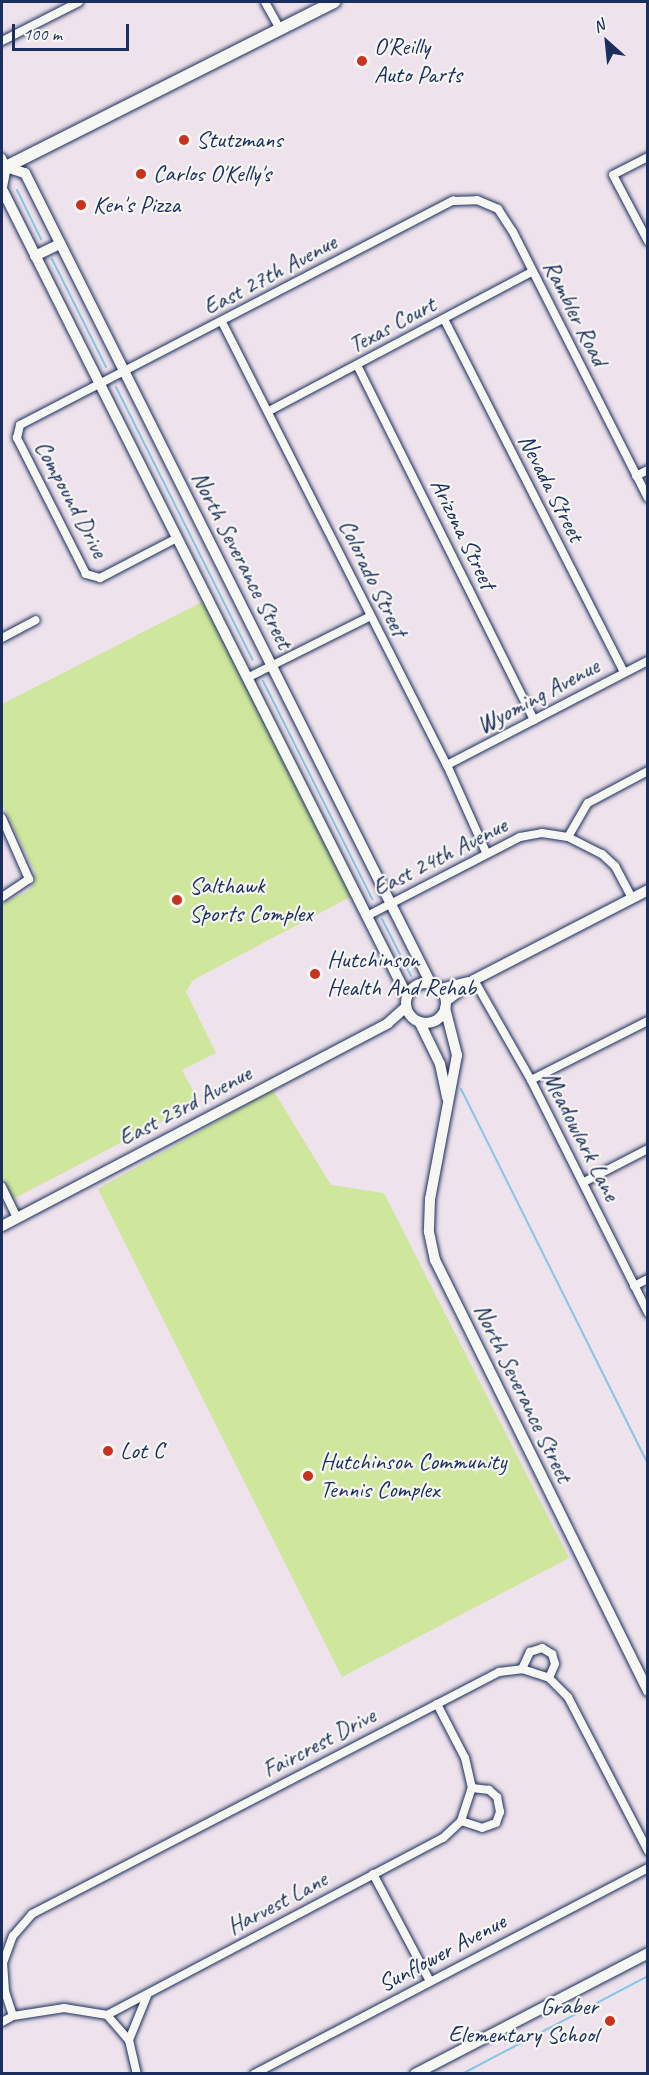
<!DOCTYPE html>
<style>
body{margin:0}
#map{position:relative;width:649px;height:2075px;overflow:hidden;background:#eee2ec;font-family:Caveat,sans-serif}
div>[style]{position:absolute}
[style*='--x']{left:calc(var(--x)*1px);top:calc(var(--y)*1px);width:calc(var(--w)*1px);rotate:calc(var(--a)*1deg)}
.green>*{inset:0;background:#cfe79c}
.stream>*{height:2px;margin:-1px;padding:0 1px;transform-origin:1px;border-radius:1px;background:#86c5e7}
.roads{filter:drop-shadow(0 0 2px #1b2f5e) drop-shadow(0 0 2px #1b2f5e)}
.minor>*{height:8px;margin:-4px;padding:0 4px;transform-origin:4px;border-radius:4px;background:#f6f6f2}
.tertiary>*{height:10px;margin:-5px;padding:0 5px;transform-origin:5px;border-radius:5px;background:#f6f6f2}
.tertiary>.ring{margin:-5px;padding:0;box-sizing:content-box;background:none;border:10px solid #f6f6f2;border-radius:50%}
.secondary>*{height:12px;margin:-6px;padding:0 6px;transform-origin:6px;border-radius:6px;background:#f6f6f2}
.dots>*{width:16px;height:16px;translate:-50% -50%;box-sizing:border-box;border:3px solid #f6f6f2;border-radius:50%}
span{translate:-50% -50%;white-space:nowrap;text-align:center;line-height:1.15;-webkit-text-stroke:4.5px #f6f6f2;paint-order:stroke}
.poi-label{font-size:24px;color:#1b2f5e}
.left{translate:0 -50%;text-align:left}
.right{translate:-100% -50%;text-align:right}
.street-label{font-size:24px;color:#1b2f5e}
.frame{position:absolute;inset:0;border:3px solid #1b2f5e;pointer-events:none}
.north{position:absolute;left:577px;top:12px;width:60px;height:60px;-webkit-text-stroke:4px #f6f6f2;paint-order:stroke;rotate:333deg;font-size:16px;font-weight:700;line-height:24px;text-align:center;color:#1b2f5e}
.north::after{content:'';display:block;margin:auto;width:21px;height:27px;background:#1b2f5e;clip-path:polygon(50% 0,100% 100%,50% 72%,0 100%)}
.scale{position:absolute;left:12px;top:24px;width:117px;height:27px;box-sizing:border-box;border:3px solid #1b2f5e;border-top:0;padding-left:8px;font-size:18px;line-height:21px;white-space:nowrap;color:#1b2f5e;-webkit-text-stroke:4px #f6f6f2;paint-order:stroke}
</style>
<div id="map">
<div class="green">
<i style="clip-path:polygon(204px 601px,352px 896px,193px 980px,186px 992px,216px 1053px,182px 1070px,199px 1102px,13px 1199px,2px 1176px,2px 904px,28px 891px,34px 883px,35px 872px,2px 804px,2px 704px)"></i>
<i style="clip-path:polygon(273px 1090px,331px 1185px,384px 1193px,569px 1558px,342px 1677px,98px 1189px)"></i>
</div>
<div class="stream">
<i style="--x:17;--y:190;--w:55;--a:63.9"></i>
<i style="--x:52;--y:259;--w:121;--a:63.4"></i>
<i style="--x:116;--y:387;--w:305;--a:63.4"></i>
<i style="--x:263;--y:681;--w:244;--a:63.4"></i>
<i style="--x:382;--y:919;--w:64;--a:63"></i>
<i style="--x:461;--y:1089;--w:419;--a:63.5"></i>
<i style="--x:462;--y:2074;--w:210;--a:-27.8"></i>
</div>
<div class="roads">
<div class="minor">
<i style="--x:265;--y:2;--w:31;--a:61"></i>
<i style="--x:2;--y:41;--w:86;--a:-26.9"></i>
<i style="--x:648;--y:157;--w:39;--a:153"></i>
<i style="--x:613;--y:175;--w:75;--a:62.1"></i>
<i style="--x:2;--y:158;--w:10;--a:66"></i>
<i style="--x:444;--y:319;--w:397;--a:63"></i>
<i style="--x:222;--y:322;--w:497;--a:63.1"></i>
<i style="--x:447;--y:765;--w:95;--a:65.9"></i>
<i style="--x:357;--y:365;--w:397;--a:63.5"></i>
<i style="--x:269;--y:411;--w:297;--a:-27.9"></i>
<i style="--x:636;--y:476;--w:13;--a:-27"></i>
<i style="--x:177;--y:538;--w:87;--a:152.5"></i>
<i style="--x:100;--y:578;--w:15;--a:-164"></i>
<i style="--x:86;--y:574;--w:153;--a:-116.9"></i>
<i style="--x:17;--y:438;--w:13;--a:-77"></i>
<i style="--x:20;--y:425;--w:488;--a:-27.4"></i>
<i style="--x:453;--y:201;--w:24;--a:-2"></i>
<i style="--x:477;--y:200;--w:23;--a:23"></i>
<i style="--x:498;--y:209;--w:27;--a:57"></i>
<i style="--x:513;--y:232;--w:298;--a:63.1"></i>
<i style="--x:2;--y:638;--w:38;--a:-28"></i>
<i style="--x:247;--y:678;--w:136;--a:-26.6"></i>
<i style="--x:447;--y:765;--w:226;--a:-27.4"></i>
<i style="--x:2;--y:818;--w:67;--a:66.1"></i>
<i style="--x:29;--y:879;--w:32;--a:146"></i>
<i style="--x:568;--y:837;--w:38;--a:27"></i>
<i style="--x:602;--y:854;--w:18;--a:43"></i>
<i style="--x:615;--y:866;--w:36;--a:62"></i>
<i style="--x:367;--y:916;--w:172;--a:-27.3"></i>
<i style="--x:520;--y:837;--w:22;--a:-10"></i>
<i style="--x:542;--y:833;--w:26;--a:9"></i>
<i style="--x:568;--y:837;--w:39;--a:-60"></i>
<i style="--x:588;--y:803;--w:68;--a:-28.1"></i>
<i style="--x:474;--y:980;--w:115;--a:60.3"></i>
<i style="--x:531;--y:1080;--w:261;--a:63.3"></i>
<i style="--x:531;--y:1080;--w:131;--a:-26.8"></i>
<i style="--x:584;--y:1182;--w:72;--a:-27.3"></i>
<i style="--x:2;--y:1187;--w:34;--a:64"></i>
<i style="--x:634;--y:1286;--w:16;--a:-27"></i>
<i style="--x:522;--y:1669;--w:19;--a:-65"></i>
<i style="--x:530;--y:1652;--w:13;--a:-18"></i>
<i style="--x:542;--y:1648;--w:12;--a:31"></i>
<i style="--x:552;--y:1654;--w:10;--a:73"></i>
<i style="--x:555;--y:1664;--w:15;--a:113"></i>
<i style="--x:461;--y:1821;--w:22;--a:18"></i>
<i style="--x:482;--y:1828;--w:15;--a:-20"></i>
<i style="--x:496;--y:1823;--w:12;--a:-70"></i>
<i style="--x:500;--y:1812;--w:15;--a:-101"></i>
<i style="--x:497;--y:1797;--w:11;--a:-139"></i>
<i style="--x:489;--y:1790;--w:17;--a:-173"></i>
<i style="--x:373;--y:1874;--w:121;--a:62"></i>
<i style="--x:107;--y:2015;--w:380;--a:-27.8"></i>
<i style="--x:443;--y:1838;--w:25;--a:-43"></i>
<i style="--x:461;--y:1821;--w:35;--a:-72"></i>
<i style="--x:472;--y:1788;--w:31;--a:-103"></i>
<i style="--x:465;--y:1758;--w:61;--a:-117.4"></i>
<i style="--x:13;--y:2016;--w:26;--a:-108"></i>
<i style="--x:5;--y:1991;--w:28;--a:-94"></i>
<i style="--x:3;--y:1963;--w:29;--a:-70"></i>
<i style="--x:13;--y:1936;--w:29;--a:-49"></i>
<i style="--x:32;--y:1914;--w:526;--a:-27.39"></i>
<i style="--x:499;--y:1672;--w:23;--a:-7"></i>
<i style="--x:522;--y:1669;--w:28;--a:18"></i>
<i style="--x:549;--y:1678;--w:27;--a:45"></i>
<i style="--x:568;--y:1697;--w:174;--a:62.5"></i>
<i style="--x:2;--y:2022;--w:13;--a:-29"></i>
<i style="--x:13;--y:2016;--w:52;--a:-8.9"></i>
<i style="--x:64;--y:2008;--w:44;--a:9.2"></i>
<i style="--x:107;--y:2015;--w:33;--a:49"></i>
<i style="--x:129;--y:2040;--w:35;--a:77"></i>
<i style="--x:129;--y:2040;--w:48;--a:-67.8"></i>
<i style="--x:254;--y:2074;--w:445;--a:-27.6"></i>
</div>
<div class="tertiary">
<i style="--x:2;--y:187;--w:20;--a:-79"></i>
<i style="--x:6;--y:167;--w:20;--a:18"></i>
<i style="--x:25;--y:173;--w:907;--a:63.41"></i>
<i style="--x:2;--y:189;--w:903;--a:63.35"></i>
<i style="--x:35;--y:256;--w:28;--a:-26"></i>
<i class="ring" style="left:406px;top:983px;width:30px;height:30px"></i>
<i style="--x:440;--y:989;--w:29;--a:-14"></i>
<i style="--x:446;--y:1001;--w:35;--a:-37"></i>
<i style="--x:474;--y:980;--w:196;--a:-27.3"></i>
<i style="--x:445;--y:1008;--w:49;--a:75.7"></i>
<i style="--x:457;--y:1055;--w:147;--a:100.6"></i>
<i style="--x:430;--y:1199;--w:33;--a:92"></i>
<i style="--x:429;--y:1232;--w:29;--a:78"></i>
<i style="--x:435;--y:1260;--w:481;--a:63.7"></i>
<i style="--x:420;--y:1023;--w:46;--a:64"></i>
<i style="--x:440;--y:1064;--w:35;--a:78"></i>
<i style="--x:2;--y:1226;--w:436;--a:-27.7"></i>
<i style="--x:388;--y:1023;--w:24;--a:-42"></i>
<i style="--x:415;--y:2074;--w:263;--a:-27.4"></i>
</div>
<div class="secondary">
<i style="--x:2;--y:169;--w:372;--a:-26.7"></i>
</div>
</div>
<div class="dots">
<i style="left:362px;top:61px;background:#c8321e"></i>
<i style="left:184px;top:140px;background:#c8321e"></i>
<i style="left:141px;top:174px;background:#c8321e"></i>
<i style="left:81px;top:205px;background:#c8321e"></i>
<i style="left:177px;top:900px;background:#c8321e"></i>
<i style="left:315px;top:974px;background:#c8321e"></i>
<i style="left:108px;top:1451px;background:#c8321e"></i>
<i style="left:308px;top:1476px;background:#c8321e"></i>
<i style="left:610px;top:2021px;background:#c8321e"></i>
</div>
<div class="poi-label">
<span class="left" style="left:374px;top:61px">O'Reilly<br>Auto Parts</span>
<span class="left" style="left:196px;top:140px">Stutzmans</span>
<span class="left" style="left:153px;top:174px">Carlos O'Kelly's</span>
<span class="left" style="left:93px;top:205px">Ken's Pizza</span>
<span class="left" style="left:189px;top:900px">Salthawk<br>Sports Complex</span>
<span class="left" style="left:327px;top:974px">Hutchinson<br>Health And Rehab</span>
<span class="left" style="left:120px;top:1451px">Lot C</span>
<span class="left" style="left:320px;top:1476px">Hutchinson Community<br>Tennis Complex</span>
<span class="right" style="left:598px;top:2021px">Graber<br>Elementary School</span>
</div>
<div class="street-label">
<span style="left:270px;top:275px;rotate:-28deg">East 27th Avenue</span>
<span style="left:575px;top:313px;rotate:63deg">Rambler Road</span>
<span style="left:392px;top:325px;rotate:-28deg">Texas Court</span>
<span style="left:551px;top:488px;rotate:63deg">Nevada Street</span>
<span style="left:71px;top:499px;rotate:62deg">Compound Drive</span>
<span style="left:463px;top:534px;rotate:64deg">Arizona Street</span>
<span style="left:242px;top:560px;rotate:63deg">North Severance Street</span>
<span style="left:373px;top:578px;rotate:64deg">Colorado Street</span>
<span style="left:538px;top:696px;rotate:-28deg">Wyoming Avenue</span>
<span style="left:440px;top:857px;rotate:-27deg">East 24th Avenue</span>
<span style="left:185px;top:1106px;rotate:-28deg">East 23rd Avenue</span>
<span style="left:581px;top:1136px;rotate:63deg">Meadowlark Lane</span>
<span style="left:523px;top:1393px;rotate:64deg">North Severance Street</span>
<span style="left:319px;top:1743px;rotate:-28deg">Faircrest Drive</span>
<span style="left:277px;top:1903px;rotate:-28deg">Harvest Lane</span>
<span style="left:442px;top:1953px;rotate:-28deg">Sunflower Avenue</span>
</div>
<div class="frame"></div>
<div class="north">N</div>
<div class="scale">100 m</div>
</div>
